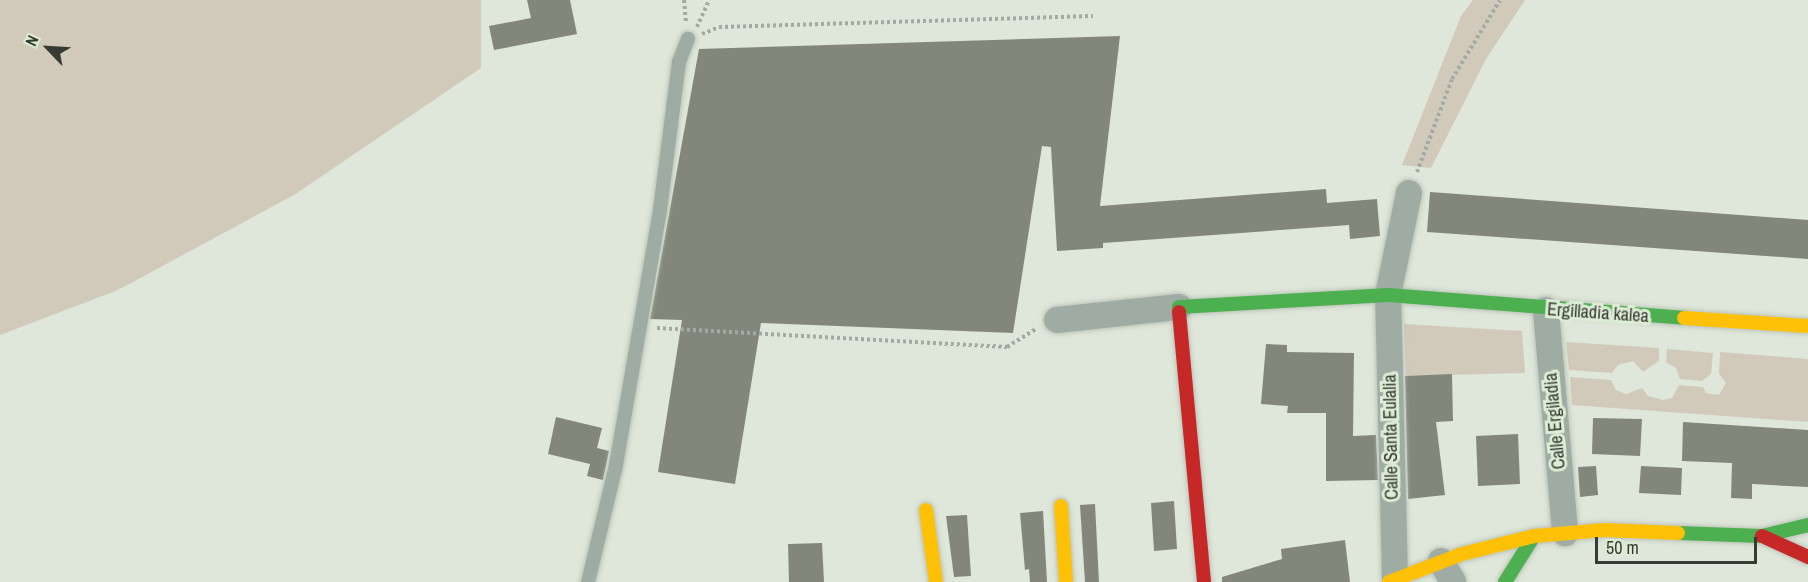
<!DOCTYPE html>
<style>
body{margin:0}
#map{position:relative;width:1808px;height:582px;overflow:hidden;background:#dee7da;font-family:"Archivo Narrow",sans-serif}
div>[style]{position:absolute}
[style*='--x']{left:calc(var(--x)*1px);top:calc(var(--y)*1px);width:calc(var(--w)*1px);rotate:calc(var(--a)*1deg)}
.green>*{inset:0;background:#d1caba}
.building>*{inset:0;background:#83877b}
.path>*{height:4px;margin-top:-2px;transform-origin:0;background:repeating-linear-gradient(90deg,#a1aaa3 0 3px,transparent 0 6px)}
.roads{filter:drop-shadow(0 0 2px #bdc4b9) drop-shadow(0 0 2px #bdc4b9)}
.lane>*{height:14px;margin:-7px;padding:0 7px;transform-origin:7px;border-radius:7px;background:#9faca4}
.street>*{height:26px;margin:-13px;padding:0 13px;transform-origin:13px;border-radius:13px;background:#9faca4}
.fast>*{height:14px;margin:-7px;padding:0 7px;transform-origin:7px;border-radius:7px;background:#4caf50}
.slow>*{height:14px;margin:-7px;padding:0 7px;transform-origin:7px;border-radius:7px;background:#ffc107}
.jam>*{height:14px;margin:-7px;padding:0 7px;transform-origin:7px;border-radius:7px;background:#c62828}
span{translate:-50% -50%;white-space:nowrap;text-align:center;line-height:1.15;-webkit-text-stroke:6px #ddecd5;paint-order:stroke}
.street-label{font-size:18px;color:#363c33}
.north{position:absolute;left:18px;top:18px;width:60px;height:60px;-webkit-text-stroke:4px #ddecd5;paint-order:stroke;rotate:295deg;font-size:16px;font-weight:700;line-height:24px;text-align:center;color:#363c33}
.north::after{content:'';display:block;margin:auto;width:21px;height:27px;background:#363c33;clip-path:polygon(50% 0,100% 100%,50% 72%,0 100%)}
.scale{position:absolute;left:1595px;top:537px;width:162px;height:27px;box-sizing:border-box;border:3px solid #363c33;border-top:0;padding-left:8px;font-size:18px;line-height:21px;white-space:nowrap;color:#363c33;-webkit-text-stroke:4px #ddecd5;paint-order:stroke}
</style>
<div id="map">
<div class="green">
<i style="clip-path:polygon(0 0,481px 0,481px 68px,294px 195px,118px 290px,0 335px)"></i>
<i style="clip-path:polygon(1473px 0,1525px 0,1486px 59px,1431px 168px,1402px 165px,1461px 16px)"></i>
<i style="clip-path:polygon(1404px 324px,1522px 331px,1525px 373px,1406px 376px)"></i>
<i style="clip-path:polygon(1566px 342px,1659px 348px,1659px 361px,1643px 372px,1633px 361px,1618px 365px,1612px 373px,1569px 370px)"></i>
<i style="clip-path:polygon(1667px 349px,1713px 353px,1711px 374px,1702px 381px,1680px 379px,1676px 368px,1666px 362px)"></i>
<i style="clip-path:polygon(1720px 352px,1808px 359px,1808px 422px,1572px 405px,1570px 377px,1611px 380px,1616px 390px,1626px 394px,1642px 388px,1648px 396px,1663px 400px,1672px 398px,1679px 385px,1703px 387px,1706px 393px,1719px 395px,1726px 383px,1719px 374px)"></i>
</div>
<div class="building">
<i style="clip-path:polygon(527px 0,570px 0,577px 34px,494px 50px,489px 26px,531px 18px)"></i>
<i style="clip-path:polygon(1120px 36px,1100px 206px,1326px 189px,1327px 203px,1377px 199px,1380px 236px,1350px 239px,1349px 225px,1103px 243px,1103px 248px,1057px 251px,1051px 147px,1042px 146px,1013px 333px,761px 323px,735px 484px,658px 472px,682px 320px,650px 319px,699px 49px)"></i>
<i style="clip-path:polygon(1430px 192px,1808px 220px,1808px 259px,1427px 232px)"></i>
<i style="clip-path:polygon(1266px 344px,1287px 345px,1287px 352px,1354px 353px,1353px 436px,1376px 435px,1378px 480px,1326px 481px,1326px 413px,1287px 413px,1288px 406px,1261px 404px)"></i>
<i style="clip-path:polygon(1452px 374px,1453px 421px,1436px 422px,1445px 495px,1408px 499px,1405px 376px)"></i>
<i style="clip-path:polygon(556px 417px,602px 428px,597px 448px,609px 451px,603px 480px,587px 476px,590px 464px,548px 454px)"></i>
<i style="clip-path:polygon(1593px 418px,1642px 419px,1640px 456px,1592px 454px)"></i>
<i style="clip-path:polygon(1683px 422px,1808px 430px,1808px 487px,1752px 484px,1752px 499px,1731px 498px,1732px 463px,1682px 461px)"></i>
<i style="clip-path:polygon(1518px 434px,1520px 484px,1478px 486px,1476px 436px)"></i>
<i style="clip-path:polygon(1596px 466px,1598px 495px,1580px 497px,1578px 467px)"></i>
<i style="clip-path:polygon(1641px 466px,1682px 468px,1681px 495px,1639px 493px)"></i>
<i style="clip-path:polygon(1174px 501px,1177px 549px,1154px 551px,1151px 503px)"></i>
<i style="clip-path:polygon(1095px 504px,1099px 582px,1085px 582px,1080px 505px)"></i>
<i style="clip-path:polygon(1043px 511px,1047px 582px,1030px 582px,1029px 569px,1025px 570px,1020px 513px)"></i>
<i style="clip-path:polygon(967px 515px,971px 576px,954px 577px,946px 516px)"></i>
<i style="clip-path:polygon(1345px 540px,1350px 582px,1222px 582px,1222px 577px,1282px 559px,1281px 549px)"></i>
<i style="clip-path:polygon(822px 543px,824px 582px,789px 582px,788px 544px)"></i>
</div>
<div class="path">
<i style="--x:684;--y:0;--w:23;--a:85"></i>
<i style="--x:697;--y:27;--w:30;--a:-66"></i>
<i style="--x:702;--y:34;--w:18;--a:-22"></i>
<i style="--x:719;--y:27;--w:374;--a:-1.7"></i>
<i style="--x:1417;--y:172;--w:99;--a:-69.4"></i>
<i style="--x:1452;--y:79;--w:92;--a:-58.7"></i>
<i style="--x:657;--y:328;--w:351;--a:3.1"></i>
<i style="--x:1007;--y:347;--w:34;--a:-32"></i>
</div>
<div class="roads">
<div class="lane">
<i style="--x:588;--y:582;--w:120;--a:-76.5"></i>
<i style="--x:616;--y:465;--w:259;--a:-80.2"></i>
<i style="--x:660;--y:210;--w:149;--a:-82.7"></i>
<i style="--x:679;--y:62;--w:25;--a:-69"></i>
</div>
<div class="street">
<i style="--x:1546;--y:310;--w:224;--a:85.1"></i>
<i style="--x:1057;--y:320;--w:123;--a:-6.1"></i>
<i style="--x:1441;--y:561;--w:24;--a:60"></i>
<i style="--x:1395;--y:579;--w:284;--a:-91.4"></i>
<i style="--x:1388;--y:295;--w:104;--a:-78.4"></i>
</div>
<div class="fast">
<i style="--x:1179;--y:312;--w:5;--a:-90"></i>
<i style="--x:1179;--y:307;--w:209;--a:-3.3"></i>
<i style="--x:1388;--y:295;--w:297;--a:4.4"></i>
<i style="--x:1678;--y:533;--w:84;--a:2"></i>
<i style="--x:1762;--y:536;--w:47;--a:-13.4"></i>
<i style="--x:1505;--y:582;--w:54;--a:-57.8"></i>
</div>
<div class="slow">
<i style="--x:1684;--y:318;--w:124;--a:3.7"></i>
<i style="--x:1061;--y:506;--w:76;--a:86.2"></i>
<i style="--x:926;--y:510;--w:73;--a:82.1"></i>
<i style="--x:1389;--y:582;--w:78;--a:-21"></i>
<i style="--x:1462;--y:554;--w:74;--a:-14"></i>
<i style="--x:1534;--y:536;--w:71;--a:-4.8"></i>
<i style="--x:1605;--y:530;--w:73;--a:2.4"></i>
</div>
<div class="jam">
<i style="--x:1179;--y:312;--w:271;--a:84.7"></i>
<i style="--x:1762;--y:536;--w:51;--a:24.5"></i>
</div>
</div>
<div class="street-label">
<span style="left:1598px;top:313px;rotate:4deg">Ergilladia kalea</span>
<span style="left:1555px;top:421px;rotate:-95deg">Calle Ergiladia</span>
<span style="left:1391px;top:437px;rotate:-91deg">Calle Santa Eulalia</span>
</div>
<div class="north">N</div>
<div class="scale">50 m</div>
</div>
